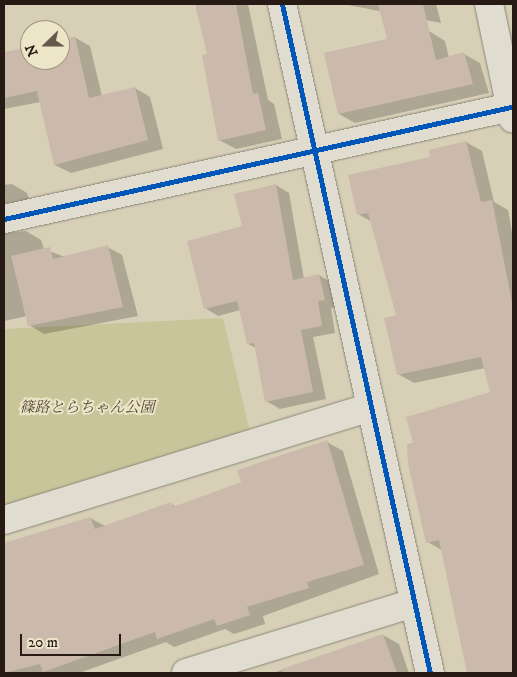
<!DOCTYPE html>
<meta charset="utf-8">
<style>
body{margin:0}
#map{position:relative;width:517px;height:677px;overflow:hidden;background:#d7d0b7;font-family:"IM FELL DW Pica","Noto Serif JP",serif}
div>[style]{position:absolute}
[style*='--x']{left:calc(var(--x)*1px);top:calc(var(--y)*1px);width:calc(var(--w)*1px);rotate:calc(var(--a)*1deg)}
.green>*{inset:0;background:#c8c59a}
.shadow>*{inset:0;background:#0003}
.building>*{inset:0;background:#cbbaac}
.roads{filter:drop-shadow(0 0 1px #8b8577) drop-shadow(0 0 1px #8b8577)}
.minor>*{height:28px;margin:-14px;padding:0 14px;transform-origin:14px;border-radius:14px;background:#e0dcd0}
.cycleway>*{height:5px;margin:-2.5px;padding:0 2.5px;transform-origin:2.5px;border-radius:2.5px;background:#0057b8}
span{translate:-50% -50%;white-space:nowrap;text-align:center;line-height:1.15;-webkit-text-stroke:4px #ede5c8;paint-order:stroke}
.park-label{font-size:15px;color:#544a35;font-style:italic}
.frame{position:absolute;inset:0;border:5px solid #271913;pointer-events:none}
.north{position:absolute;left:20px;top:20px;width:50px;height:50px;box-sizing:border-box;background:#ede5c8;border:1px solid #9e9380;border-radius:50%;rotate:248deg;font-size:14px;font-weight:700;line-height:20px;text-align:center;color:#271913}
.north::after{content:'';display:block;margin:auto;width:18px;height:22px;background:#65594c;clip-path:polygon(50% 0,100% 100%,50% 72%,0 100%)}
.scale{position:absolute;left:20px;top:634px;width:101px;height:22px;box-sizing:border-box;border:2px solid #271913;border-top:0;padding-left:6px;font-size:15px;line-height:18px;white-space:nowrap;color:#271913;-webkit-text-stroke:4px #ede5c8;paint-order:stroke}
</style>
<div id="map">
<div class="green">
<i style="clip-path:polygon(223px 318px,253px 444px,4px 520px,4px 329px)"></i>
</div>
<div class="shadow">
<i style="clip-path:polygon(196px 4px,248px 4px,268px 100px,274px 104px,282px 139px,236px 149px,219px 140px,209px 55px)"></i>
<i style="clip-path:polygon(343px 4px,436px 4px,441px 23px)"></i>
<i style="clip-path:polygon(429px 31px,445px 41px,449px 58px,464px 54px,480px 63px,489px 93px,355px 123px,339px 114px)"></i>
<i style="clip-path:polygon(74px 37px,90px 46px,102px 96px,135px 88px,150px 97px,163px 149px,71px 173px,55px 165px,40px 102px,4px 109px,4px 53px,30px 47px,30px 60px,60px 60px,60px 40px)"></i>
<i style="clip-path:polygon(466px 142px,482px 151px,494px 202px,508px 210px,513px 238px,513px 673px,469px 673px,443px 551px,428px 542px,414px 444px,492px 393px,485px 368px,414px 383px,398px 374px,398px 316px,372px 222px,358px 214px,432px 158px)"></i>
<i style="clip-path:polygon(12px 184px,27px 193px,32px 208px,4px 232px,4px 185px)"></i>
<i style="clip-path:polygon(276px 185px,289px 193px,304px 279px,319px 275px,332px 283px,337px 307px,331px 308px,335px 333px,313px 337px,326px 399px,280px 409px,266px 401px,256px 348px,248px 344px,240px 310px,218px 316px,205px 308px,243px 227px)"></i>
<i style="clip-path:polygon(26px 231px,41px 240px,44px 249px,65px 257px,107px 247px,122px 255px,138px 316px,44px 334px,29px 325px,27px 316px,4px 321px,4px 233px)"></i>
<i style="clip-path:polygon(327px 442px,343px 451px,379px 574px,263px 616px,265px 624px,234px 634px,225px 629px,174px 647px,166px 642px,79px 673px,4px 673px,4px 546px,90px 518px,105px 526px,171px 504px,177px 507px,243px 483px)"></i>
<i style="clip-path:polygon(383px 635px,399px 644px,409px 673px,273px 673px)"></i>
</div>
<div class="building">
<i style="clip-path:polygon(195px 4px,236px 4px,253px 94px,258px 93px,266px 130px,218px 141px,202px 55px,207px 54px)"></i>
<i style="clip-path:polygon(378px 4px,423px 4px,436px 60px,464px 52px,473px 84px,338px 114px,324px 53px,387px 39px)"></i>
<i style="clip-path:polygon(75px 37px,89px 98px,135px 87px,148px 140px,54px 165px,37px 91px,4px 98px,4px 52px,30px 47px,30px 60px,60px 60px,60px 40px)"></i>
<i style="clip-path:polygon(466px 141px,481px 202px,492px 200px,513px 307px,513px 673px,467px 673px,439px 540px,426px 543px,408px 464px,407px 444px,413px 443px,406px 417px,490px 392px,481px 357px,397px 375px,384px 318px,396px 315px,368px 213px,357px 215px,348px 175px,430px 157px,429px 150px)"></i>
<i style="clip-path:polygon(276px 184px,293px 280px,319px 274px,325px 300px,318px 301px,322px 326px,301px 330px,313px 392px,265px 402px,254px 343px,247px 344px,237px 301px,204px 309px,187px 241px,242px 226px,234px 194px)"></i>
<i style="clip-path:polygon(108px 245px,123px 307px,28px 326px,11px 256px,50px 247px,53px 259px)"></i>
<i style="clip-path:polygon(327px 440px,364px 565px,307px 582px,309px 588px,247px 607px,250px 615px,217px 626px,214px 619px,157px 639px,155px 632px,43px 672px,40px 664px,4px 673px,4px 543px,90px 517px,95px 529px,171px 502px,173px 507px,241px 482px,237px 470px)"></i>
<i style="clip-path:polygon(383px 634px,397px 673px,283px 673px,282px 669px)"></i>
</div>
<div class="roads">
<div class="minor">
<i style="--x:282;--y:4;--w:685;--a:77.53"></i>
<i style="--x:489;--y:4;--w:117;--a:78.2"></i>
<i style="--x:4;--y:219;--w:519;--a:-12.46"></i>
<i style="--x:4;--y:520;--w:384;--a:-17.1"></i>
<i style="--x:186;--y:673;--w:239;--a:-17.1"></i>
</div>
</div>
<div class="cycleway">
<i style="--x:282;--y:4;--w:685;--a:77.53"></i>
<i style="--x:4;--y:219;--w:519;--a:-12.46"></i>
</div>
<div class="park-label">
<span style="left:87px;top:408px">篠路とらちゃん公園</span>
</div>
<div class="frame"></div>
<div class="north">N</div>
<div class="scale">20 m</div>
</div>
